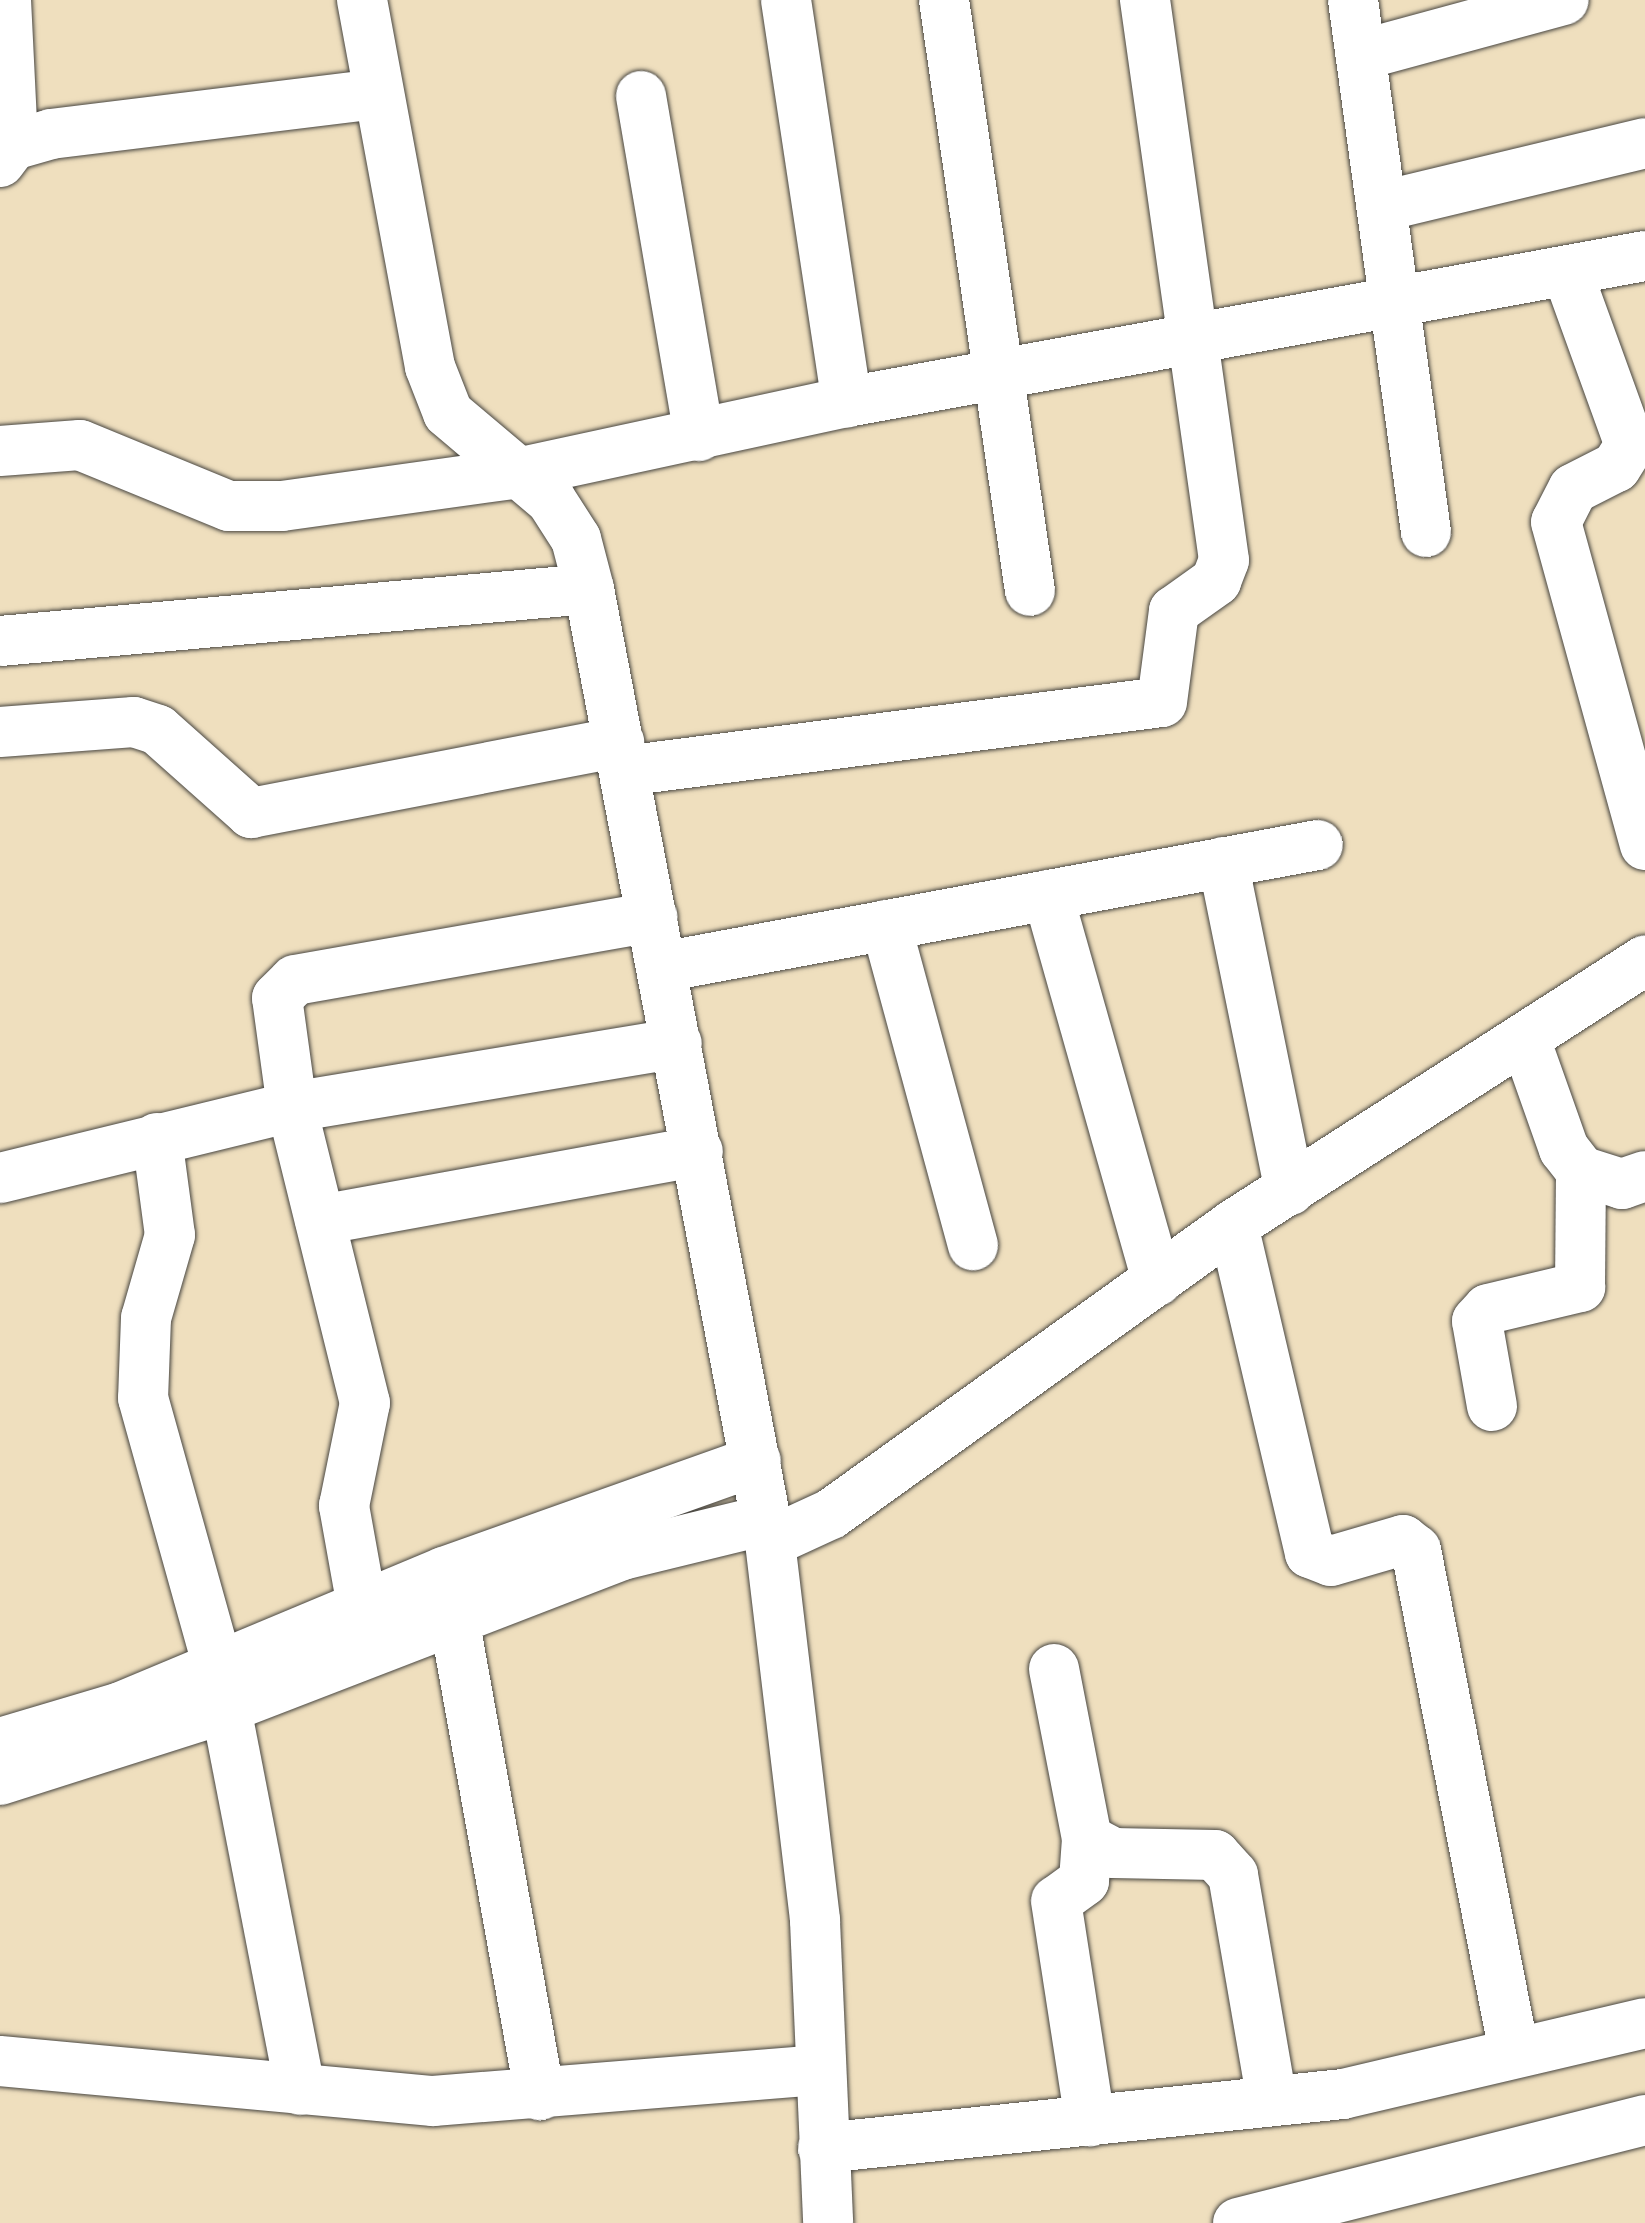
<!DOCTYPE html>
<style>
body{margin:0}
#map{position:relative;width:1645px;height:2223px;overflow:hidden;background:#efdfbe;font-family:Mali,sans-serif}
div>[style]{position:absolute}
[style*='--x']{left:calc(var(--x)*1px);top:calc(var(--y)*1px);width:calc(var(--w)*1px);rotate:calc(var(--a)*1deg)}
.roads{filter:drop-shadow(0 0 2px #484641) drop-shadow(0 0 2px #484641)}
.minor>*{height:50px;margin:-25px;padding:0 25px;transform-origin:25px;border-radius:25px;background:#fff}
span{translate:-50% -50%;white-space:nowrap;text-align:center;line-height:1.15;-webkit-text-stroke:8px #fdfcf7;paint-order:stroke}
</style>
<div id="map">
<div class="roads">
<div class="minor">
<i style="--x:6;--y:0;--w:145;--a:87.2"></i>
<i style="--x:362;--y:0;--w:373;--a:79.5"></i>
<i style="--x:430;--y:367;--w:49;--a:68.6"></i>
<i style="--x:448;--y:413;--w:135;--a:40.2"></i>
<i style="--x:551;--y:500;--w:46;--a:57.3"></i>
<i style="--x:576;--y:539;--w:52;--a:75.4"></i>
<i style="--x:589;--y:589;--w:970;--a:79.25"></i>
<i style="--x:770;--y:1542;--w:382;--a:83.2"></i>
<i style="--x:815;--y:1921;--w:302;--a:87.5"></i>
<i style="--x:786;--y:0;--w:407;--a:81.4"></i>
<i style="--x:944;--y:0;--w:597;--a:81.72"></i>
<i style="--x:1353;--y:0;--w:537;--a:82.19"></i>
<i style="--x:1361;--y:55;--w:210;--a:-15.2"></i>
<i style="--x:641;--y:96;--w:345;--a:80.3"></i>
<i style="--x:0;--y:162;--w:21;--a:-53"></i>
<i style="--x:13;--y:145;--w:40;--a:-16"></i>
<i style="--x:51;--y:134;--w:328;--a:-7"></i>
<i style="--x:1383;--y:206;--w:269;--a:-13.5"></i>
<i style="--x:1568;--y:274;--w:182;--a:70.1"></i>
<i style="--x:1630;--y:445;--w:26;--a:122"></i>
<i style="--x:1616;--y:467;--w:48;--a:152.9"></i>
<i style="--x:1573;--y:489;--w:37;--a:117"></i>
<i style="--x:1556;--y:522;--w:335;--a:74.6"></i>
<i style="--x:0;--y:451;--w:80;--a:-4.3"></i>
<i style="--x:80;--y:445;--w:161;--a:22.3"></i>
<i style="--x:229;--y:506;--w:53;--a:0"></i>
<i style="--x:282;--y:506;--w:233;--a:-7.9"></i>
<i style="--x:513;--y:474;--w:342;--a:-12.2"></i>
<i style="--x:847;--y:402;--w:811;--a:-10.37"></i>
<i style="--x:0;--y:641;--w:591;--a:-5.05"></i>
<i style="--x:0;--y:732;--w:134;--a:-4.3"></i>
<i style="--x:134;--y:722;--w:25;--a:18"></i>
<i style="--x:158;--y:730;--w:125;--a:41.7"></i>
<i style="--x:251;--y:813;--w:375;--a:-10.9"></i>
<i style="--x:624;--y:771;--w:542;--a:-7.31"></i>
<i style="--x:1162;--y:702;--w:92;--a:-82.5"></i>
<i style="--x:1174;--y:611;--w:52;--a:-35.5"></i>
<i style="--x:1216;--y:581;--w:22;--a:-69"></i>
<i style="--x:1224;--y:560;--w:566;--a:-98.03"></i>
<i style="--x:1223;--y:862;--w:335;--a:78.5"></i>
<i style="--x:1048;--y:895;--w:401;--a:74.2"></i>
<i style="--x:886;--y:925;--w:332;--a:74.8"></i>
<i style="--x:662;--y:967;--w:667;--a:-10.54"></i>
<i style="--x:1525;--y:1039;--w:117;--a:70.5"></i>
<i style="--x:1564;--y:1149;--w:28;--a:52"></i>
<i style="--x:1581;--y:1171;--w:43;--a:17.6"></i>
<i style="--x:1622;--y:1184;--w:24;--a:-19"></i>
<i style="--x:157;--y:1138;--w:98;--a:82.4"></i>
<i style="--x:170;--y:1235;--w:86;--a:106.1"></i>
<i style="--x:146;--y:1318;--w:80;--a:92.1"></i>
<i style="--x:143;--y:1398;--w:279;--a:74.4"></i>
<i style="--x:0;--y:1178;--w:301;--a:-13.7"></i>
<i style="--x:292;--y:1107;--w:390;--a:-9.4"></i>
<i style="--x:320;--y:1220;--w:384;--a:-10.3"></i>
<i style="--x:1233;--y:1225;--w:337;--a:76.8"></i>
<i style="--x:1310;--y:1553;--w:22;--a:21"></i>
<i style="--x:1331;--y:1561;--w:75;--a:-16.3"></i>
<i style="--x:1403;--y:1540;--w:16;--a:38"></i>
<i style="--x:1416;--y:1550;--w:511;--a:78.95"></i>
<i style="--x:1492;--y:1406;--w:86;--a:-100"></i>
<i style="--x:1477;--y:1321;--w:16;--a:-47"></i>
<i style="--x:1488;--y:1309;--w:95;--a:-13.4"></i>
<i style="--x:1580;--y:1287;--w:116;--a:-89.5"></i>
<i style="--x:770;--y:1542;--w:67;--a:-24.7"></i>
<i style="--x:831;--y:1514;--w:495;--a:-35.7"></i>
<i style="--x:1233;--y:1225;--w:490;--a:-32.7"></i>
<i style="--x:362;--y:1606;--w:102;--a:-100.2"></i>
<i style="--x:344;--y:1506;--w:105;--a:-78.5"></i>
<i style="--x:365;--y:1403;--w:305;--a:-103.9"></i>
<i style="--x:292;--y:1107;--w:110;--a:-97.8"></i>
<i style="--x:277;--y:998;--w:25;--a:-45"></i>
<i style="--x:295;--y:980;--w:363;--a:-10"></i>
<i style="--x:453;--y:1613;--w:490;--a:79.8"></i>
<i style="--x:1054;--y:1669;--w:173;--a:79"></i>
<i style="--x:1087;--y:1839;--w:30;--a:28"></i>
<i style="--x:1113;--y:1853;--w:102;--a:1.1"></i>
<i style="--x:1215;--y:1855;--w:27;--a:48"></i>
<i style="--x:1233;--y:1875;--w:229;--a:80.2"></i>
<i style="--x:226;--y:1708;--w:389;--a:79"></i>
<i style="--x:0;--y:1743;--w:126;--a:-16.6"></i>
<i style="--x:121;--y:1707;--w:350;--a:-22.7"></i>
<i style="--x:444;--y:1572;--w:331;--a:-19.6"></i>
<i style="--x:0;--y:1780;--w:237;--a:-17.7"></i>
<i style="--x:226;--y:1708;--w:425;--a:-21.1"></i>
<i style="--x:622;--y:1555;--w:148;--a:-13.7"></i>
<i style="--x:1087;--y:1839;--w:42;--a:94.1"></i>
<i style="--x:1084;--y:1881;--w:34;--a:144"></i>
<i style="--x:1056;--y:1901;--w:223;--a:81.2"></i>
<i style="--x:0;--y:2061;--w:435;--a:5.3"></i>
<i style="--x:433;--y:2101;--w:389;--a:-4.6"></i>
<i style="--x:823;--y:2148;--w:523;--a:-5.93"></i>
<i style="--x:1343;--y:2094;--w:310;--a:-13.2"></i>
<i style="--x:1238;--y:2223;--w:420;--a:-14.2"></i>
</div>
</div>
</div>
